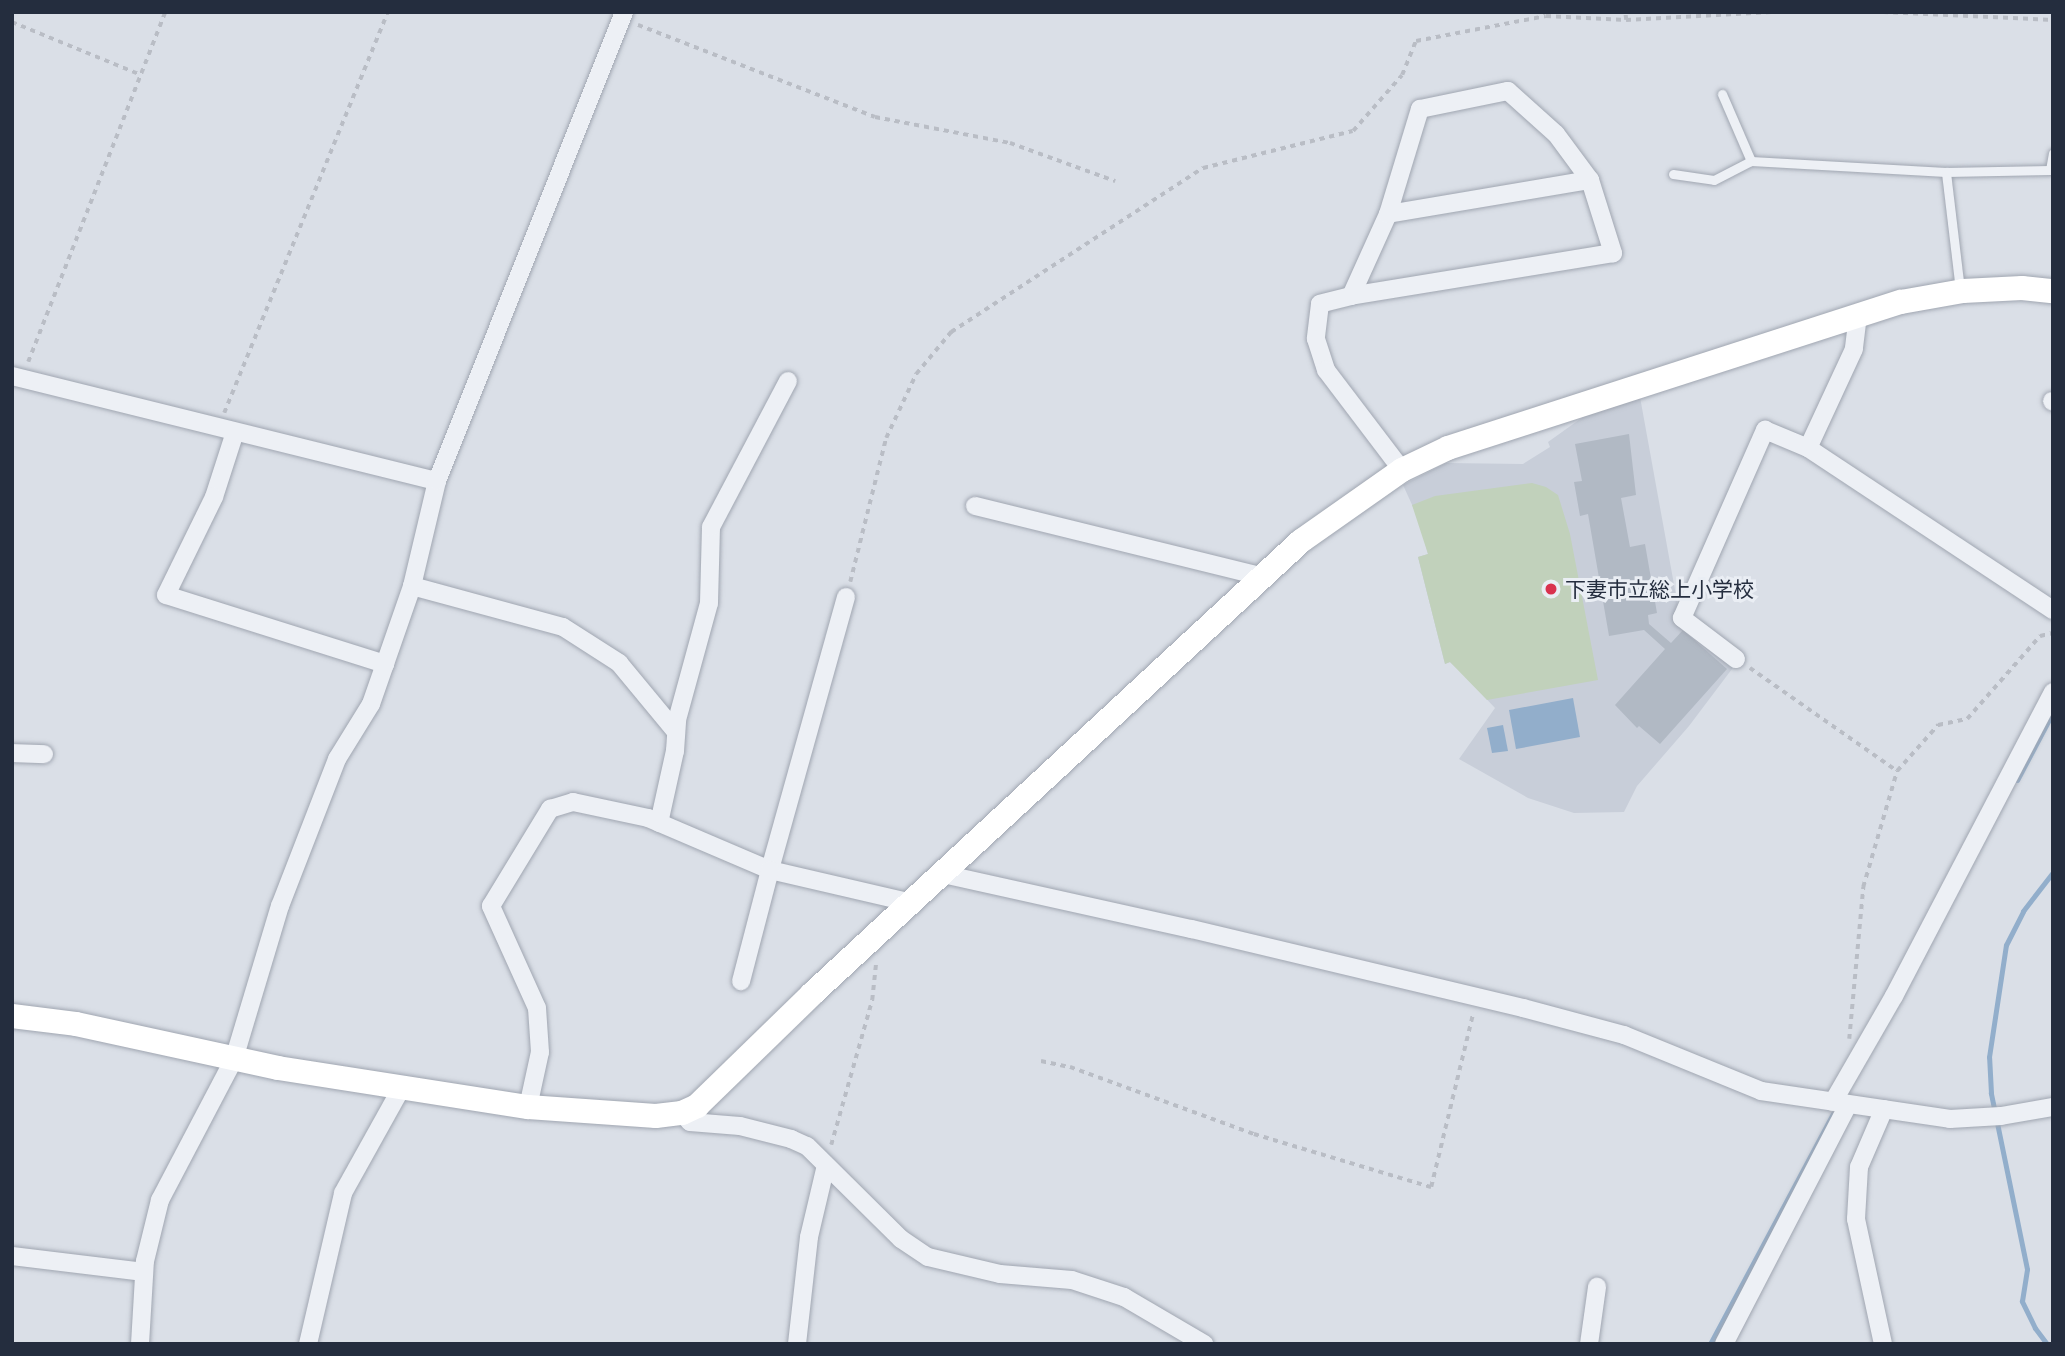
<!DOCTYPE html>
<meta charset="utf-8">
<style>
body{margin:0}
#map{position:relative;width:2065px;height:1356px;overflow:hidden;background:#dadfe7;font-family:"Noto Sans","Noto Sans JP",sans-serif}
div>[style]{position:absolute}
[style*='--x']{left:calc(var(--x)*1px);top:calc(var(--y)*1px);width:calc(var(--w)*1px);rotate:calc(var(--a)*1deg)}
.built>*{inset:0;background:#c8ced9}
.green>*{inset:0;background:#c1d1bb}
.water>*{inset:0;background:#92aecb}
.stream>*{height:5px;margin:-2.5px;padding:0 2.5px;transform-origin:2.5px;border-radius:2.5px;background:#92aecb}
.building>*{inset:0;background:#b1b9c4}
.path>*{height:3.5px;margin-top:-1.75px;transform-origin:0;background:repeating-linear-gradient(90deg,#b9bdc5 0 5px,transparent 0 10px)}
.roads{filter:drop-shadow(0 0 2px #a0a6b1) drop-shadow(0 0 2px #a0a6b1)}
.lane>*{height:9px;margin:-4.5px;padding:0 4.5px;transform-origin:4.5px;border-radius:4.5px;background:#edf0f5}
.street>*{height:18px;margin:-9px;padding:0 9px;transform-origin:9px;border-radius:9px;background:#edf0f5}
.secondary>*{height:24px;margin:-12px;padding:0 12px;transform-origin:12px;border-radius:12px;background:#fff}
.dots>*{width:19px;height:19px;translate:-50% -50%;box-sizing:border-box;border:4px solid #eaeef4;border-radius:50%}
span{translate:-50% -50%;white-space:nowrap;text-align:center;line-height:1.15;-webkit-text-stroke:6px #eaeef4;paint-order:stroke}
.poi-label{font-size:21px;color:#242d3e}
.left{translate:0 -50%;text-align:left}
.frame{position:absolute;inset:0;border:14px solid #242d3e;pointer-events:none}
</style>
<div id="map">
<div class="built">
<i style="clip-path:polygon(1640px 397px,1679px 612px,1735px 665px,1689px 726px,1637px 786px,1624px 812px,1574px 813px,1528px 798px,1459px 759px,1495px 708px,1460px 671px,1450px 662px,1445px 664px,1418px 557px,1428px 554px,1419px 520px,1403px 485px,1446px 463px,1523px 464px,1550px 447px,1548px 442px,1590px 412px)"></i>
</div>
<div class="green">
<i style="clip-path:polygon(1532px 483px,1546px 487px,1558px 495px,1570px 534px,1598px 680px,1487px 700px,1450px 662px,1445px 664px,1418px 557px,1428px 554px,1412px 505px,1435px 496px)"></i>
</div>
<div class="water">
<i style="clip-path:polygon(1573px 698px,1580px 737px,1516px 749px,1509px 710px)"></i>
<i style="clip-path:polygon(1503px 725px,1508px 751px,1492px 753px,1487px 728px)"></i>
</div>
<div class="stream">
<i style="--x:2017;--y:780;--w:77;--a:-62.1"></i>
<i style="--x:1710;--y:1344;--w:261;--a:-61.9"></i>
<i style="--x:2047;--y:1344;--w:20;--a:-127"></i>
<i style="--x:2035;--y:1328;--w:30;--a:-116"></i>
<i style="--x:2022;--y:1301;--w:32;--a:-81"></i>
<i style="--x:2027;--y:1269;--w:180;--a:-101.6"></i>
<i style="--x:1991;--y:1093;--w:36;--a:-93"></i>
<i style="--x:1989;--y:1057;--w:113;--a:-81.4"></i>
<i style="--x:2006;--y:945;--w:38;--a:-63"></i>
<i style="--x:2023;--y:911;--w:49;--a:-52.4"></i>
</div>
<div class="building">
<i style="clip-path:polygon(1629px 434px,1636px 495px,1621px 498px,1630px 547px,1645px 544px,1657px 613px,1648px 615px,1649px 624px,1671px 643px,1683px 630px,1727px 669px,1660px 744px,1639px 726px,1637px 728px,1615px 705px,1665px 649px,1644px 630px,1609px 636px,1588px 514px,1580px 516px,1574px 482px,1582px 481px,1575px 444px)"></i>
</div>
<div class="path">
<i style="--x:1883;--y:12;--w:170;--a:2.7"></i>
<i style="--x:1626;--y:20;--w:146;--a:-3.1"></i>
<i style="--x:12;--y:22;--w:139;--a:22.3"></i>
<i style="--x:638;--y:25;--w:254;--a:21.2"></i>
<i style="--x:875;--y:117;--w:137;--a:10.9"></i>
<i style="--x:1010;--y:143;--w:112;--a:19.9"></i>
<i style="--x:28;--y:362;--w:376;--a:-68.6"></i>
<i style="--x:224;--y:413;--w:433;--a:-67.8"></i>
<i style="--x:850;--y:582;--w:148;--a:-76"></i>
<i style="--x:886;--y:438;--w:71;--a:-64.9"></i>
<i style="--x:916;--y:374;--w:55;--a:-50.2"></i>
<i style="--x:951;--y:332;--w:301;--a:-33.1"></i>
<i style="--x:1203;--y:168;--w:154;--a:-13.9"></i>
<i style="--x:1353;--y:131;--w:74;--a:-48.8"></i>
<i style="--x:1402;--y:75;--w:37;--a:-68"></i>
<i style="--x:1416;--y:41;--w:132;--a:-10.9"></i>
<i style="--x:1546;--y:16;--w:80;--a:2.9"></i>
<i style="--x:1626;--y:20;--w:8;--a:-97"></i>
<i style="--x:1750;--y:668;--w:179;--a:35"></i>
<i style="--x:1849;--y:1039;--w:153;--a:-84.7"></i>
<i style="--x:1863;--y:887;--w:121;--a:-73.7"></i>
<i style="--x:1897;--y:771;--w:62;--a:-48.3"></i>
<i style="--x:1938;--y:725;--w:30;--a:-12"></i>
<i style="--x:1967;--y:719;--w:111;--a:-48.7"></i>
<i style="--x:2040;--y:636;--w:13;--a:-13"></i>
<i style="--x:1041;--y:1061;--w:30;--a:12"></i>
<i style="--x:1070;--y:1067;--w:196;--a:20"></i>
<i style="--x:1254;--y:1134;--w:185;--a:16.7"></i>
<i style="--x:1431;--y:1187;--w:179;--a:-76.4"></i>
<i style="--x:831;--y:1145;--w:151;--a:-74.2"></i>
<i style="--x:872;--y:1000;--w:37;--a:-84"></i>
</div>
<div class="roads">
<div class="lane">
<i style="--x:1722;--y:94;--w:73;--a:66.6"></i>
<i style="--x:1751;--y:161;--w:195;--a:3.2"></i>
<i style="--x:1673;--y:174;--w:41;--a:8.3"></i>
<i style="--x:1714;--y:180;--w:42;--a:-27.2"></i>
<i style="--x:1960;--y:290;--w:119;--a:-96.8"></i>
<i style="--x:1946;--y:172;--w:104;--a:-1.1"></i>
<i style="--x:2050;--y:170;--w:17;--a:-80"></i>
</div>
<div class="street">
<i style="--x:1508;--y:91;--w:64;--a:41.9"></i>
<i style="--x:1556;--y:134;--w:57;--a:53.5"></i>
<i style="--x:1590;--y:180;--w:77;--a:72.5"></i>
<i style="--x:1613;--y:253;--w:266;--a:170.7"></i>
<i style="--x:1351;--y:296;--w:90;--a:-65.7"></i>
<i style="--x:1388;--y:214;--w:110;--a:-73.1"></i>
<i style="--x:1420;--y:109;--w:90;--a:-11.6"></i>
<i style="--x:1388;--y:214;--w:205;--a:-9.6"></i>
<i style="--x:1351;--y:296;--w:32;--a:166"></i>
<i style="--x:1320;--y:304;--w:35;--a:97"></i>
<i style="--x:1316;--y:339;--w:33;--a:72"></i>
<i style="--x:1326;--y:370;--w:126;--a:52.8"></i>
<i style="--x:1858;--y:315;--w:34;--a:97"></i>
<i style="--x:1854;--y:349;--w:109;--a:114.9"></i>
<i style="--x:1808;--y:448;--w:294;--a:33.5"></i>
<i style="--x:12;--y:376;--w:438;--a:13.9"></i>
<i style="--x:2052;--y:401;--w:1;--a:45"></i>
<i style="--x:235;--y:432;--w:68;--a:107.9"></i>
<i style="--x:214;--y:497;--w:109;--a:116.1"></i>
<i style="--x:166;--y:595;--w:230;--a:17.5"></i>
<i style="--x:975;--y:506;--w:297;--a:13.8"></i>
<i style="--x:412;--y:586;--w:156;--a:15.2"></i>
<i style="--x:563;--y:627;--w:67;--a:32.7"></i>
<i style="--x:619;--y:663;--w:89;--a:50.4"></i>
<i style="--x:846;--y:597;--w:283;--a:105.6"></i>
<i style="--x:770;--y:870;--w:146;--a:13.1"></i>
<i style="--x:1736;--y:659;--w:68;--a:-142.8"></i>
<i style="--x:1682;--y:618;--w:206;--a:-66.2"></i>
<i style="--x:1765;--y:430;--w:47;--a:22.7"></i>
<i style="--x:12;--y:753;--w:32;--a:2"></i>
<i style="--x:659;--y:823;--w:74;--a:-77.5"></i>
<i style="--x:675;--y:751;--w:31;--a:-86"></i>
<i style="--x:677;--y:720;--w:121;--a:-74.7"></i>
<i style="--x:709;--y:603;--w:76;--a:-88.5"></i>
<i style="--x:711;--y:527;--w:165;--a:-62.2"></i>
<i style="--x:943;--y:874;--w:255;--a:12.5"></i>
<i style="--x:1192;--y:929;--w:340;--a:13.4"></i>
<i style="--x:1523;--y:1008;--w:105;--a:15"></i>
<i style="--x:1624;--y:1035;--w:148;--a:22.2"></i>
<i style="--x:1761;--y:1091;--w:191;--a:8.4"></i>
<i style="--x:1950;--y:1119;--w:51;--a:-3.4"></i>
<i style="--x:2001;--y:1116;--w:53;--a:-9.8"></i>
<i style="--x:1833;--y:1102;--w:122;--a:-60.1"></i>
<i style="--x:1894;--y:996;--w:343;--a:-62.4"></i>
<i style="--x:528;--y:1107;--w:56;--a:-77.7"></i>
<i style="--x:540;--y:1052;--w:44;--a:-93.9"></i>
<i style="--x:537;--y:1008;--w:112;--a:-114.3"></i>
<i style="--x:491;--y:906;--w:114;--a:-58.7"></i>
<i style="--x:550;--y:809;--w:24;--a:-17"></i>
<i style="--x:573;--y:802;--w:77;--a:12"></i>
<i style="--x:648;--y:818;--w:133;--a:23.1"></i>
<i style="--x:770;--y:870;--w:115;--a:104.6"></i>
<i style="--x:682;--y:1113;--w:12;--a:48"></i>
<i style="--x:690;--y:1122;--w:50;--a:4.6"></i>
<i style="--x:740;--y:1126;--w:53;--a:14.3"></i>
<i style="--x:791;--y:1139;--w:17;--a:24"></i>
<i style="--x:807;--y:1146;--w:132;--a:44.7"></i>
<i style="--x:901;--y:1239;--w:32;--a:34"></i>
<i style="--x:928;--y:1257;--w:74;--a:13.3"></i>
<i style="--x:1000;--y:1274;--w:72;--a:4.8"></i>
<i style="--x:1072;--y:1280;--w:55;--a:18.1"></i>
<i style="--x:1124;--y:1297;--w:93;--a:30.4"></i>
<i style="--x:12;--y:1256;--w:133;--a:6.9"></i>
<i style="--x:140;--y:1344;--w:83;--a:-86.6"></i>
<i style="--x:145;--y:1261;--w:63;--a:-76.2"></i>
<i style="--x:160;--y:1200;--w:159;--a:-62.3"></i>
<i style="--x:234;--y:1059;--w:160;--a:-73.3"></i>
<i style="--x:280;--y:906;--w:158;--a:-68.8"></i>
<i style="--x:337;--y:759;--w:65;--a:-58.3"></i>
<i style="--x:371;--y:704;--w:125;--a:-70.8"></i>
<i style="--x:412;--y:586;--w:108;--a:-76.6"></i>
<i style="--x:437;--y:481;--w:505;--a:-68.26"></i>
<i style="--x:308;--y:1344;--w:155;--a:-76.9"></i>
<i style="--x:343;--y:1193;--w:121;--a:-60.9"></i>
<i style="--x:797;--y:1344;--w:108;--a:-83.6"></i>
<i style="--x:809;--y:1237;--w:74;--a:-76.7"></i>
<i style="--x:1589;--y:1344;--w:58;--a:-82"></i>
<i style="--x:1724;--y:1344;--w:269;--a:-62.6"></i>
<i style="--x:1883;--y:1344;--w:128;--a:-102.2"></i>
<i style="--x:1856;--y:1219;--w:52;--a:-86.7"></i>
<i style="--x:1859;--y:1167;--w:63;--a:-66.7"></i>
</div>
<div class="secondary">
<i style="--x:12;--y:1016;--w:64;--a:7.1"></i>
<i style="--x:76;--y:1024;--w:207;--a:12.3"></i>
<i style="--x:278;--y:1068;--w:253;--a:8.9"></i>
<i style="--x:528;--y:1107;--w:128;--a:4"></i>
<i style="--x:656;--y:1116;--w:26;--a:-7"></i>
<i style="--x:682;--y:1113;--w:17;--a:-25"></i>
<i style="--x:697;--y:1106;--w:161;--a:-44.2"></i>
<i style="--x:812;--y:994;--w:667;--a:-42.81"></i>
<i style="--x:1301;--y:541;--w:123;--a:-35.1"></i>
<i style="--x:1402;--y:470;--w:51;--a:-25.6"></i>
<i style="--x:1448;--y:448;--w:476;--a:-17.9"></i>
<i style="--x:1901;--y:302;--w:63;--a:-10.1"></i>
<i style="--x:1963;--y:291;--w:59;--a:-2.9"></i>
<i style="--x:2022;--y:288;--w:31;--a:6"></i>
</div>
</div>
<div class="dots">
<i style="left:1551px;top:589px;background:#d9324e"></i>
</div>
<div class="poi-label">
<span class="left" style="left:1565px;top:589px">下妻市立総上小学校</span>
</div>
<div class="frame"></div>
</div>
